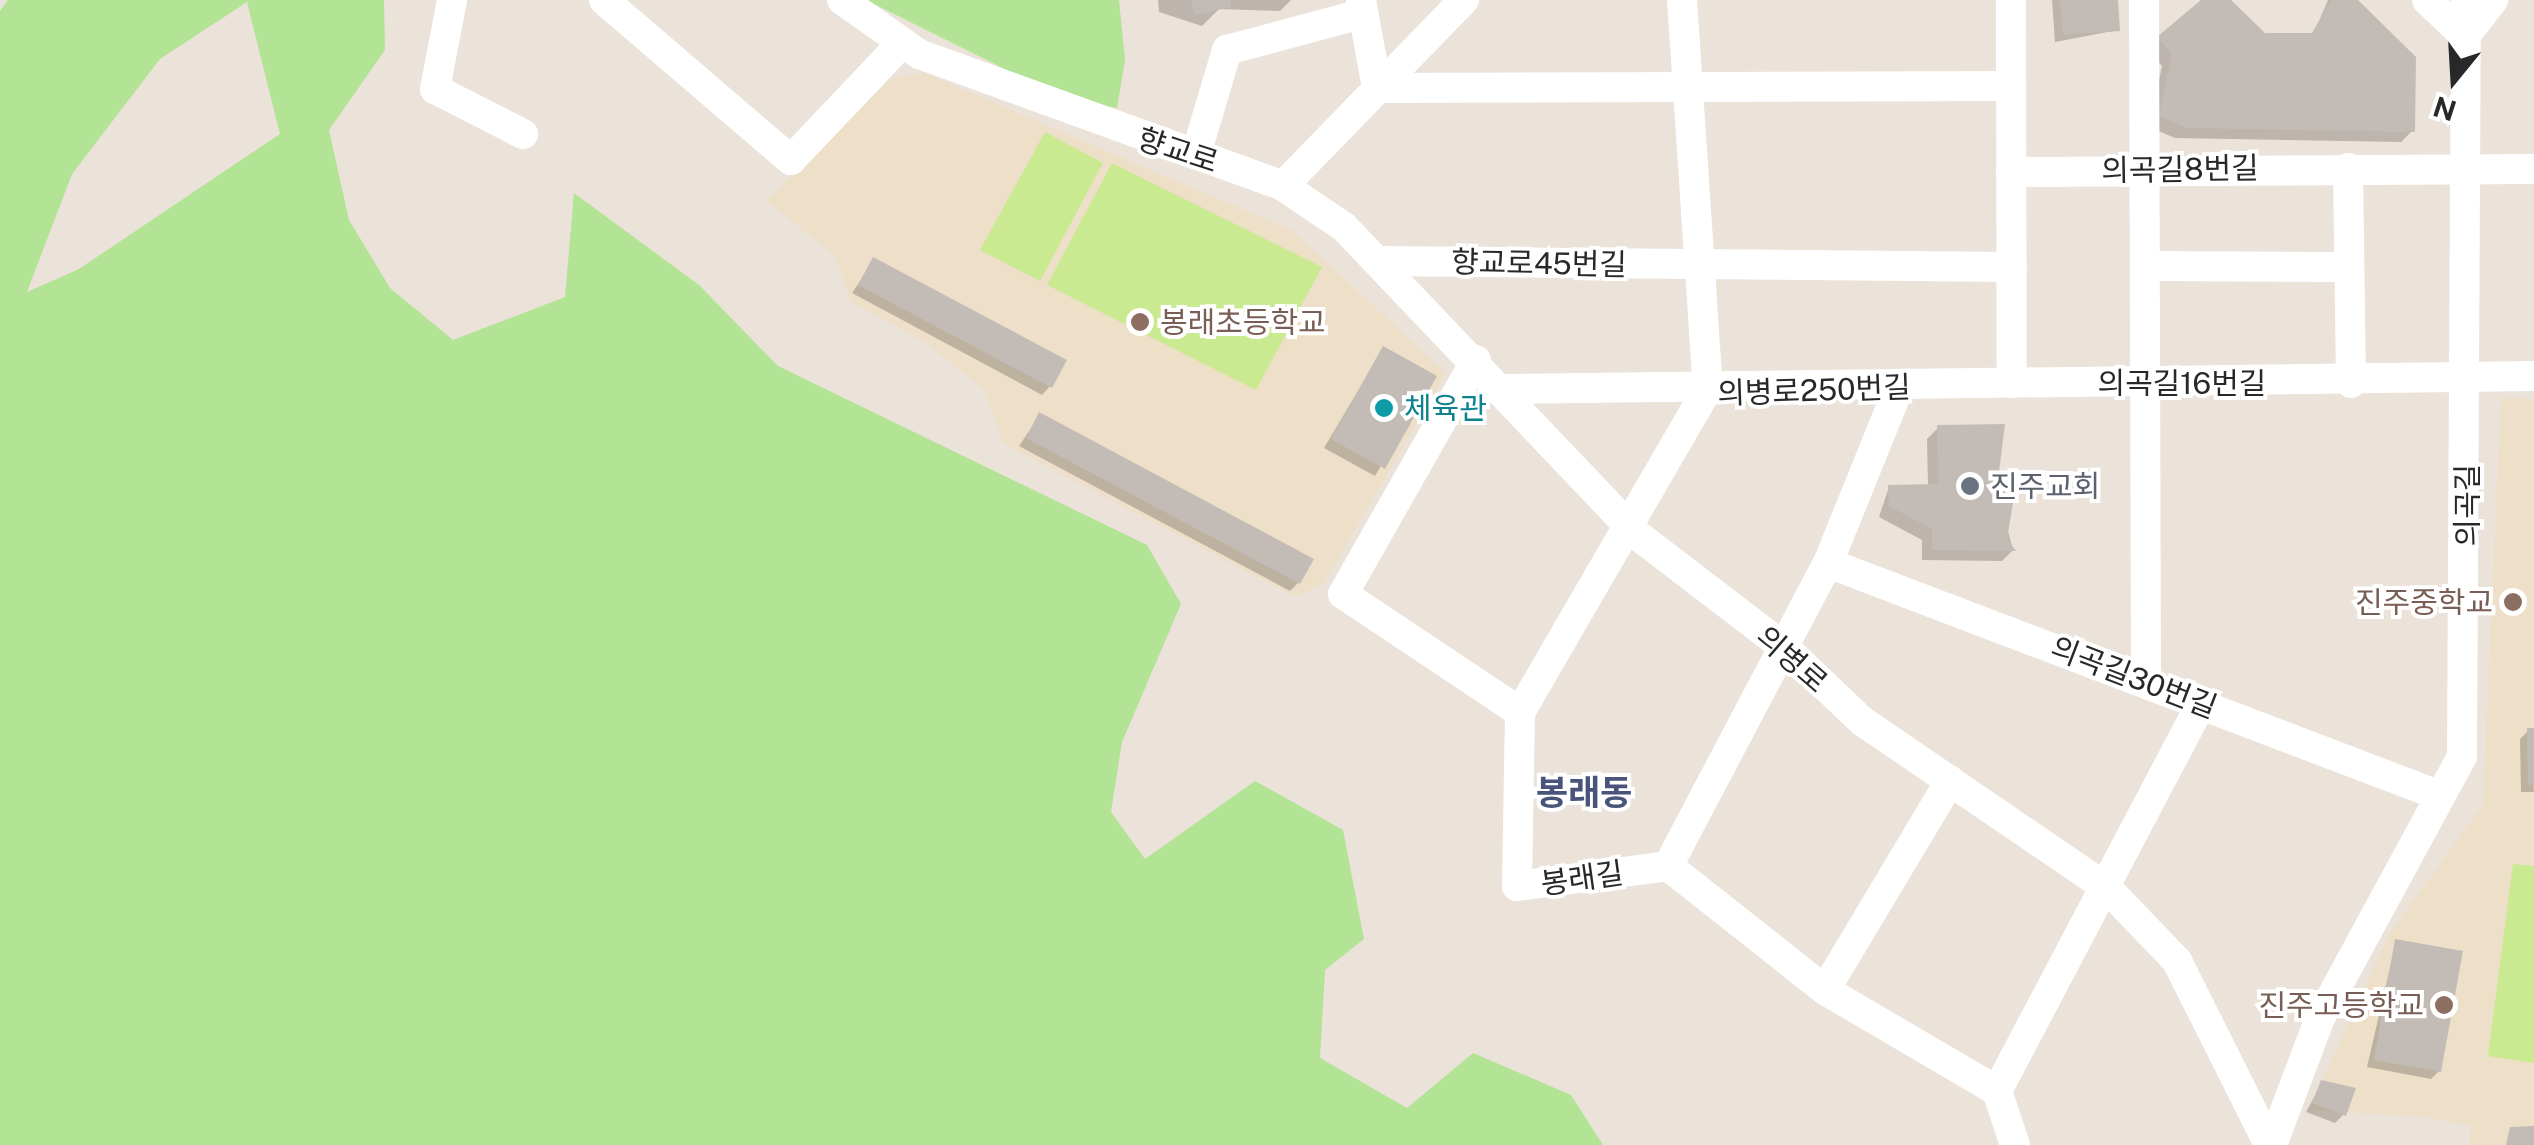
<!DOCTYPE html>
<meta charset="utf-8">
<style>
body{margin:0}
#map{position:relative;width:2534px;height:1145px;overflow:hidden;background:#ebe2d9;font-family:"Public Sans","Noto Sans KR",sans-serif}
div>[style]{position:absolute}
[style*='--x']{left:calc(var(--x)*1px);top:calc(var(--y)*1px);width:calc(var(--w)*1px);rotate:calc(var(--a)*1deg)}
.education>*{inset:0;background:#eddfc8}
.green>*{inset:0;background:#b3e394}
.pitch>*{inset:0;background:#c9ea90}
.shadow>*{inset:0;background:#0003}
.building>*{inset:0;background:#c3bcb6}
.minor>*{height:30px;margin:-15px;padding:0 15px;transform-origin:15px;border-radius:15px;background:#fff}
.dots>*{width:28px;height:28px;translate:-50% -50%;box-sizing:border-box;border:5px solid #fff;border-radius:50%}
span{translate:-50% -50%;white-space:nowrap;text-align:center;line-height:1.15;-webkit-text-stroke:8px #fff;paint-order:stroke}
.street-label{font-size:30px;color:#282828}
.education-label{font-size:30px;color:#785e54}
.left{translate:0 -50%;text-align:left}
.right{translate:-100% -50%;text-align:right}
.culture-label{font-size:30px;color:#0d838f}
.worship-label{font-size:30px;color:#5b616d}
.quarter-label{font-size:35px;color:#485479;font-weight:700}
.north{position:absolute;left:2404px;top:30px;width:100px;height:100px;-webkit-text-stroke:8px #fff;paint-order:stroke;rotate:198deg;font-size:28px;font-weight:700;line-height:40px;text-align:center;color:#282828}
.north::after{content:'';display:block;margin:auto;width:35px;height:45px;background:#282828;clip-path:polygon(50% 0,100% 100%,50% 72%,0 100%)}
</style>
<div id="map">
<div class="education">
<i style="clip-path:polygon(924px 73px,1292px 230px,1446px 373px,1324px 583px,1296px 597px,1004px 444px,984px 390px,928px 344px,850px 301px,835px 255px,766px 201px,891px 79px)"></i>
<i style="clip-path:polygon(2501px 398px,2534px 399px,2534px 1145px,2469px 1145px,2471px 1126px,2425px 1117px,2309px 1110px,2389px 934px,2483px 805px)"></i>
</div>
<div class="green">
<i style="clip-path:polygon(evenodd,8px 0,384px 0,385px 50px,329px 130px,349px 220px,390px 288px,453px 340px,565px 297px,574px 193px,699px 285px,778px 366px,1147px 545px,1181px 604px,1122px 742px,1111px 812px,1145px 859px,1255px 781px,1343px 830px,1364px 939px,1325px 970px,1320px 1058px,1407px 1108px,1473px 1053px,1571px 1095px,1603px 1145px,0 1145px,0 11px,8px 0,247px 2px,280px 134px,79px 269px,27px 292px,72px 174px,160px 59px,247px 2px)"></i>
<i style="clip-path:polygon(866px 0,1119px 0,1125px 60px,1117px 108px,1067px 100px)"></i>
</div>
<div class="pitch">
<i style="clip-path:polygon(1045px 132px,1103px 163px,1040px 281px,980px 250px)"></i>
<i style="clip-path:polygon(1112px 163px,1322px 267px,1256px 390px,1047px 285px)"></i>
<i style="clip-path:polygon(2513px 864px,2534px 866px,2534px 1063px,2488px 1056px)"></i>
</div>
<div class="shadow">
<i style="clip-path:polygon(1158px 0,1291px 0,1280px 11px,1219px 9px,1202px 26px,1159px 12px)"></i>
<i style="clip-path:polygon(2052px 0,2115px 0,2118px 30px,2055px 42px)"></i>
<i style="clip-path:polygon(2205px 0,2221px 0,2265px 36px,2313px 35px,2328px 0,2354px 0,2412px 131px,2401px 142px,2175px 138px,2149px 127px,2162px 66px,2148px 50px)"></i>
<i style="clip-path:polygon(874px 260px,1050px 386px,1042px 395px,852px 293px)"></i>
<i style="clip-path:polygon(1383px 349px,1434px 377px,1375px 476px,1324px 448px)"></i>
<i style="clip-path:polygon(1040px 415px,1310px 560px,1298px 583px,1290px 591px,1019px 446px)"></i>
<i style="clip-path:polygon(1938px 428px,1995px 482px,2014px 487px,1999px 498px,2013px 550px,2002px 561px,1922px 560px,1922px 540px,1879px 517px,1889px 487px,1928px 486px,1927px 439px)"></i>
<i style="clip-path:polygon(2528px 731px,2534px 792px,2521px 792px,2520px 739px)"></i>
<i style="clip-path:polygon(2396px 942px,2439px 1071px,2431px 1079px,2367px 1067px)"></i>
<i style="clip-path:polygon(2322px 1083px,2343px 1115px,2335px 1123px,2306px 1112px)"></i>
</div>
<div class="building">
<i style="clip-path:polygon(1191px 0,1231px 0,1231px 7px,1195px 15px)"></i>
<i style="clip-path:polygon(2060px 0,2118px 0,2120px 31px,2063px 35px)"></i>
<i style="clip-path:polygon(2201px 0,2231px 0,2265px 33px,2312px 33px,2331px 0,2358px 0,2416px 57px,2415px 132px,2187px 128px,2159px 116px,2172px 54px,2157px 37px)"></i>
<i style="clip-path:polygon(873px 257px,1067px 360px,1052px 388px,858px 285px)"></i>
<i style="clip-path:polygon(1383px 346px,1437px 376px,1385px 469px,1331px 439px)"></i>
<i style="clip-path:polygon(1039px 412px,1314px 559px,1300px 584px,1026px 438px)"></i>
<i style="clip-path:polygon(2005px 424px,1998px 480px,2017px 479px,2017px 488px,2002px 488px,2002px 503px,2013px 503px,2007px 539px,2016px 551px,1932px 550px,1932px 529px,1889px 506px,1888px 485px,1938px 484px,1937px 425px)"></i>
<i style="clip-path:polygon(2527px 728px,2534px 728px,2534px 785px,2528px 785px)"></i>
<i style="clip-path:polygon(2395px 939px,2463px 951px,2441px 1072px,2374px 1060px)"></i>
<i style="clip-path:polygon(2321px 1080px,2356px 1088px,2346px 1116px,2312px 1103px)"></i>
<i style="clip-path:polygon(2534px 1126px,2534px 1145px,2506px 1145px,2510px 1127px)"></i>
</div>
<div class="minor">
<i style="--x:452;--y:0;--w:91;--a:100.8"></i>
<i style="--x:435;--y:89;--w:99;--a:27.1"></i>
<i style="--x:604;--y:0;--w:246;--a:40.6"></i>
<i style="--x:791;--y:160;--w:160;--a:-46.5"></i>
<i style="--x:842;--y:0;--w:94;--a:35"></i>
<i style="--x:919;--y:54;--w:387;--a:19.9"></i>
<i style="--x:1283;--y:186;--w:260;--a:-45.8"></i>
<i style="--x:1361;--y:0;--w:89;--a:79.7"></i>
<i style="--x:1377;--y:88;--w:634;--a:-0.18"></i>
<i style="--x:1682;--y:0;--w:389;--a:86.2"></i>
<i style="--x:2011;--y:0;--w:383;--a:89.9"></i>
<i style="--x:2144;--y:0;--w:679;--a:89.83"></i>
<i style="--x:2427;--y:0;--w:52;--a:43.5"></i>
<i style="--x:2465;--y:36;--w:46;--a:-52.1"></i>
<i style="--x:1196;--y:154;--w:109;--a:-73.4"></i>
<i style="--x:1227;--y:50;--w:139;--a:-15"></i>
<i style="--x:2348;--y:168;--w:215;--a:89.2"></i>
<i style="--x:2011;--y:172;--w:523;--a:-0.33"></i>
<i style="--x:1283;--y:186;--w:73;--a:33.9"></i>
<i style="--x:1344;--y:227;--w:424;--a:46.4"></i>
<i style="--x:1636;--y:534;--w:186;--a:37.4"></i>
<i style="--x:1784;--y:647;--w:108;--a:43.5"></i>
<i style="--x:1862;--y:721;--w:297;--a:34.3"></i>
<i style="--x:2107;--y:888;--w:101;--a:46.2"></i>
<i style="--x:2177;--y:961;--w:206;--a:63.4"></i>
<i style="--x:1378;--y:261;--w:634;--a:0.54"></i>
<i style="--x:2149;--y:266;--w:197;--a:0.3"></i>
<i style="--x:1476;--y:360;--w:269;--a:119.6"></i>
<i style="--x:1343;--y:594;--w:213;--a:33.7"></i>
<i style="--x:1708;--y:388;--w:375;--a:120.1"></i>
<i style="--x:1520;--y:712;--w:174;--a:91"></i>
<i style="--x:1517;--y:886;--w:152;--a:-7.5"></i>
<i style="--x:1668;--y:866;--w:200;--a:38.3"></i>
<i style="--x:1825;--y:990;--w:199;--a:30.4"></i>
<i style="--x:1997;--y:1091;--w:57;--a:71.6"></i>
<i style="--x:1506;--y:389;--w:1028;--a:-0.72"></i>
<i style="--x:1828;--y:563;--w:653;--a:20.82"></i>
<i style="--x:1668;--y:866;--w:343;--a:-62.2"></i>
<i style="--x:1828;--y:563;--w:190;--a:-68"></i>
<i style="--x:1825;--y:990;--w:244;--a:-59.1"></i>
<i style="--x:1997;--y:1091;--w:439;--a:-62.2"></i>
<i style="--x:2272;--y:1145;--w:136;--a:-69.3"></i>
<i style="--x:2320;--y:1018;--w:298;--a:-61.5"></i>
<i style="--x:2462;--y:756;--w:756;--a:-89.7"></i>
</div>
<div class="dots">
<i style="left:1140px;top:322px;background:#8d6e63"></i>
<i style="left:1384px;top:408px;background:#0f9aa8"></i>
<i style="left:1970px;top:486px;background:#6b7280"></i>
<i style="left:2513px;top:602px;background:#8d6e63"></i>
<i style="left:2444px;top:1005px;background:#8d6e63"></i>
</div>
<div class="street-label">
<span style="left:1178px;top:150px;rotate:18deg">향교로</span>
<span style="left:2180px;top:169px;rotate:-1deg">의곡길8번길</span>
<span style="left:1539px;top:263px;rotate:1deg">향교로45번길</span>
<span style="left:2182px;top:383px">의곡길16번길</span>
<span style="left:1814px;top:390px;rotate:-2deg">의병로250번길</span>
<span style="left:2467px;top:505px;rotate:-90deg">의곡길</span>
<span style="left:1792px;top:659px;rotate:41deg">의병로</span>
<span style="left:2134px;top:677px;rotate:21deg">의곡길30번길</span>
<span style="left:1582px;top:878px;rotate:-8deg">봉래길</span>
</div>
<div class="education-label">
<span class="left" style="left:1160px;top:322px">봉래초등학교</span>
<span class="right" style="left:2493px;top:602px">진주중학교</span>
<span class="right" style="left:2424px;top:1005px">진주고등학교</span>
</div>
<div class="culture-label">
<span class="left" style="left:1404px;top:408px">체육관</span>
</div>
<div class="worship-label">
<span class="left" style="left:1990px;top:486px">진주교회</span>
</div>
<div class="quarter-label">
<span style="left:1584px;top:793px">봉래동</span>
</div>
<div class="north">N</div>
</div>
